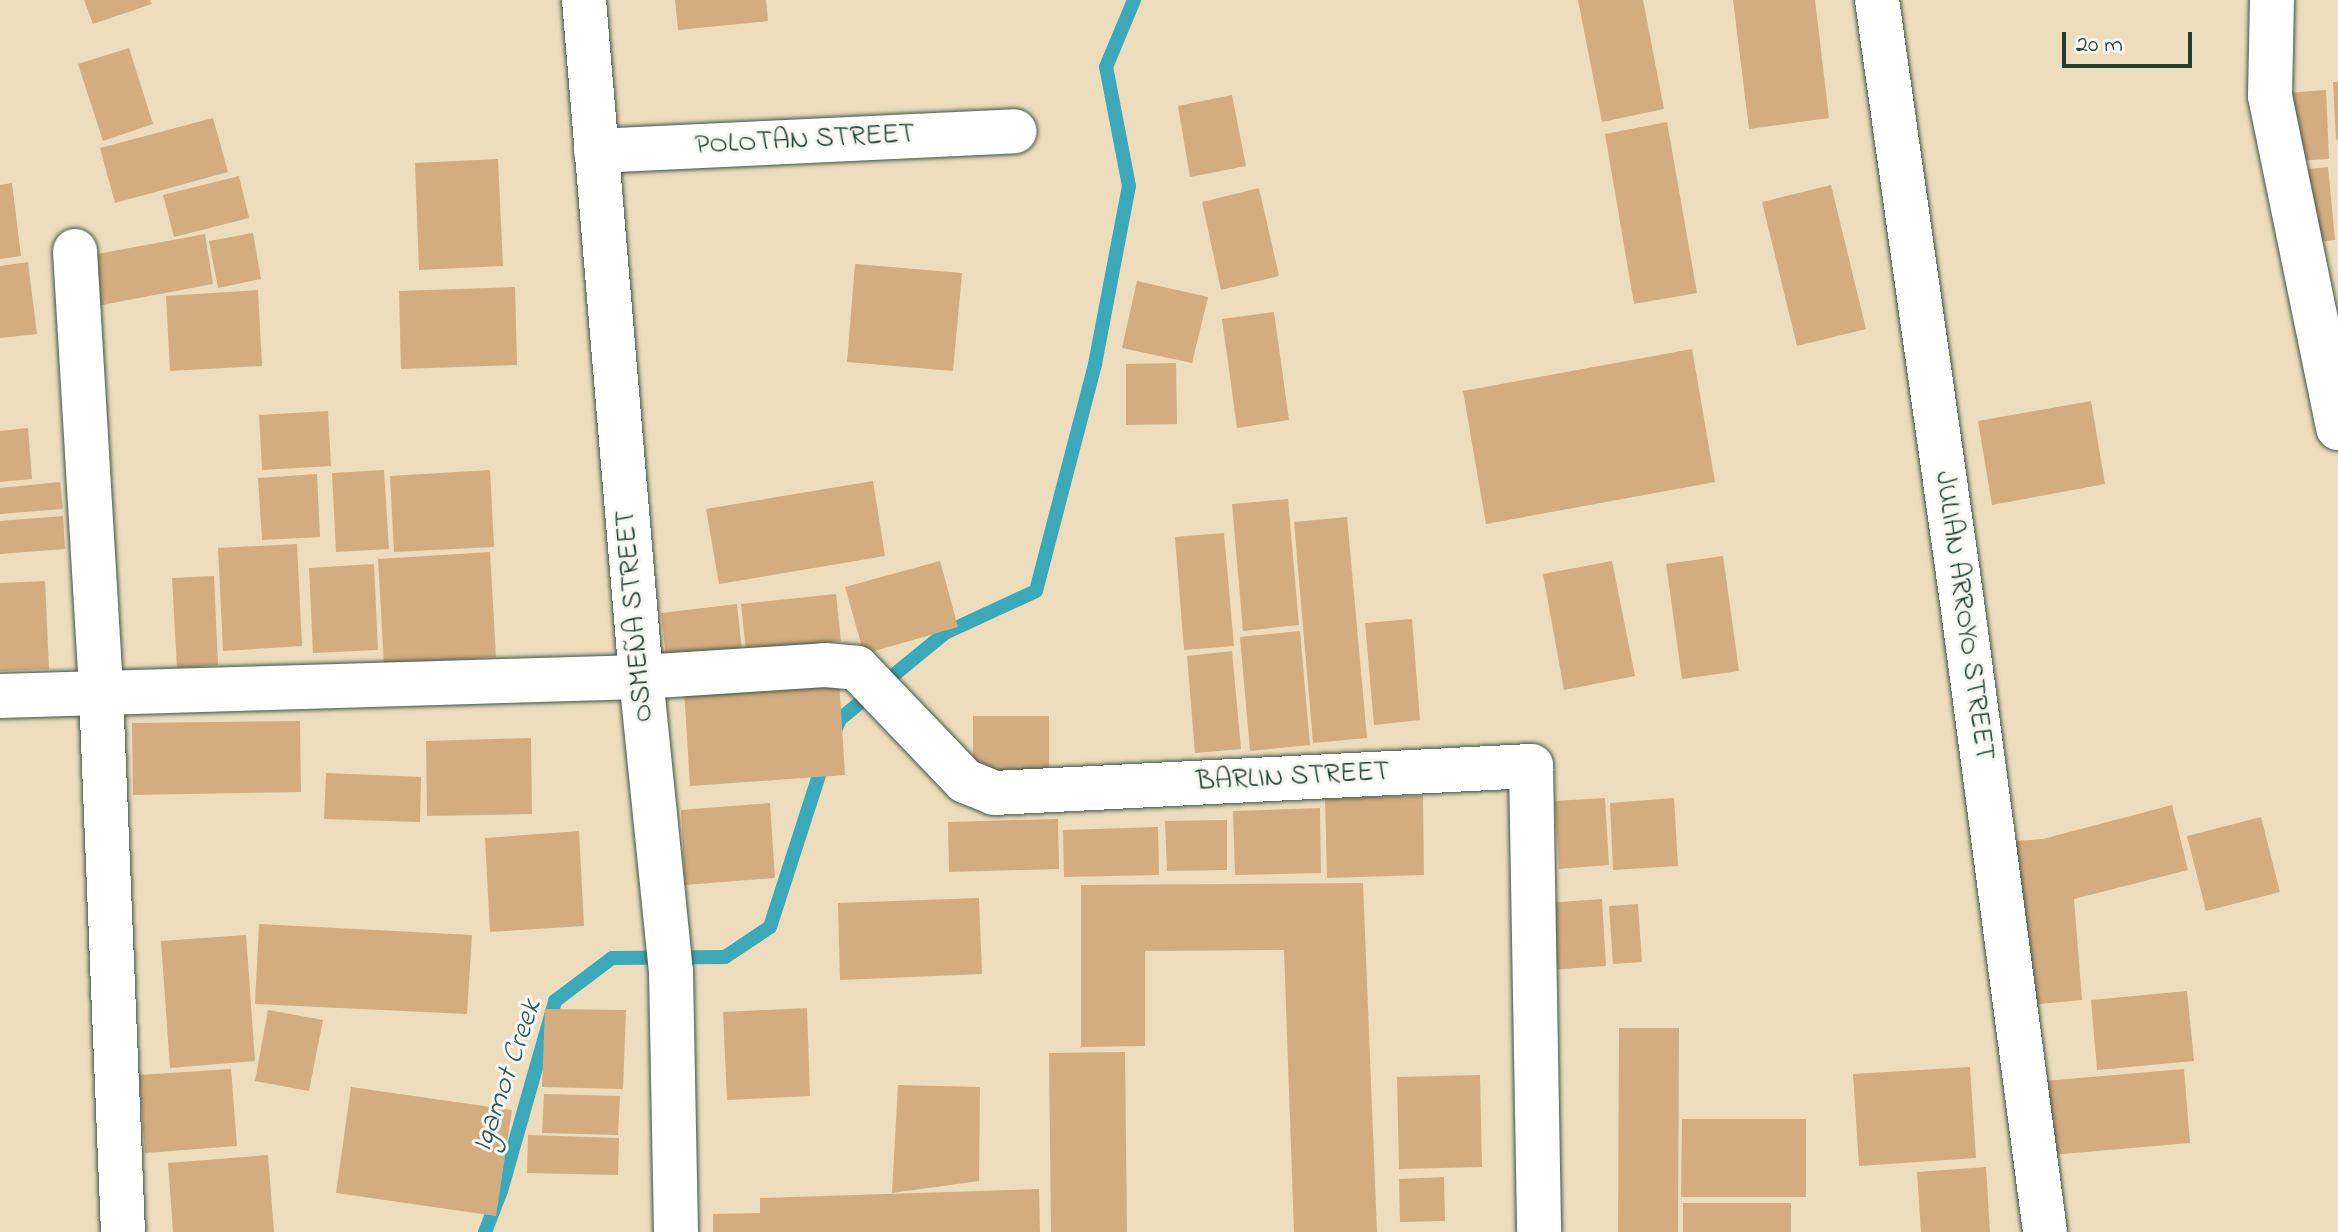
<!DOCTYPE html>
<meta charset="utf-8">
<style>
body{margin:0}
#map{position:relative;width:2338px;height:1232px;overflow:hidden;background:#edddbc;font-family:"Indie Flower",sans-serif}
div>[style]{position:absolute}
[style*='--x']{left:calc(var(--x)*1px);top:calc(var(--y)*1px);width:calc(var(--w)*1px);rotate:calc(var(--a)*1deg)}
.stream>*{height:14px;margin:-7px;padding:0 7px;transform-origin:7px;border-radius:7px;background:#3ba9b9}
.building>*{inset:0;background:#d3ad80}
.roads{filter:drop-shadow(0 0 2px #3e5548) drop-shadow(0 0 2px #3e5548)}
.minor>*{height:44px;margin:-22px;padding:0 22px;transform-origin:22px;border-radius:22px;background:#fff}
.tertiary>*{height:44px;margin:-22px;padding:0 22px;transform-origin:22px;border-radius:22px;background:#fff}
span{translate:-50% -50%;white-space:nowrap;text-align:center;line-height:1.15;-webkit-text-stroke:6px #f6f6f2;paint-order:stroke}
.street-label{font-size:28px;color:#1f3d34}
.water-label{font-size:30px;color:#275d5c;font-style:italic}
.scale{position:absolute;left:2062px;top:32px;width:130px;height:36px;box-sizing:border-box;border:4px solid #1f3d34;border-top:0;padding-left:10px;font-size:24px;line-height:28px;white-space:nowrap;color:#1f3d34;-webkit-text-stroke:6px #f6f6f2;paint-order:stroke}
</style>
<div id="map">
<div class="stream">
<i style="--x:834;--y:733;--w:15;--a:-67"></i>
<i style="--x:840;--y:719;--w:136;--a:-39.3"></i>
<i style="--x:945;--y:633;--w:100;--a:-24.8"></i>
<i style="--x:1036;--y:591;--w:235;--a:-75.4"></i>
<i style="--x:1095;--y:364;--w:181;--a:-79.2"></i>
<i style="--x:1129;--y:186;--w:121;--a:-100.9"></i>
<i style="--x:1106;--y:67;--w:73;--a:-67.3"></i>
<i style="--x:485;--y:1232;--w:44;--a:-68.7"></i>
<i style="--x:501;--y:1191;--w:198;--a:-74.1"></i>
<i style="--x:555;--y:1001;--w:71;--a:-37"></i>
<i style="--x:612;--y:958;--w:113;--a:-0.5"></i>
<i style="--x:725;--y:957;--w:54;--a:-33.7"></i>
<i style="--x:770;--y:927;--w:176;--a:-72.1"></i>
</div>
<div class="building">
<i style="clip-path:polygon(84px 0,150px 0,152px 4px,93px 24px)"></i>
<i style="clip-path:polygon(675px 0,766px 0,768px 21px,678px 30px)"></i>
<i style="clip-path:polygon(1578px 0,1643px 0,1664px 109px,1602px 122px)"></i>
<i style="clip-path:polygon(1733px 0,1815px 0,1829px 118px,1749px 129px)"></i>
<i style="clip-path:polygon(129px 48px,153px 124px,103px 141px,78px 64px)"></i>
<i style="clip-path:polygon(2333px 82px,2338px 82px,2338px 139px,2336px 140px)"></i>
<i style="clip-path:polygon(2326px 90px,2329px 159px,2276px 162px,2273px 94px)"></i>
<i style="clip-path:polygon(1232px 95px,1246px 166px,1190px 177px,1178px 106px)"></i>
<i style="clip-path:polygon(213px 118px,228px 172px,115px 203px,100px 148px)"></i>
<i style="clip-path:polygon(1667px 122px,1697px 293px,1634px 304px,1605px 134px)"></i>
<i style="clip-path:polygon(498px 159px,503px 266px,419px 270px,415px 163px)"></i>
<i style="clip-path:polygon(2328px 167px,2335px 240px,2284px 246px,2277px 172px)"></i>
<i style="clip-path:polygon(239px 176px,249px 218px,174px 237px,163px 195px)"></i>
<i style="clip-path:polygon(12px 183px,21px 256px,0 259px,0 185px)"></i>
<i style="clip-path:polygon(1831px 185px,1866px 329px,1797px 346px,1762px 202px)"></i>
<i style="clip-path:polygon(1259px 188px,1279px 276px,1221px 290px,1202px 202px)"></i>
<i style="clip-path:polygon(253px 233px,261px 279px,218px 288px,209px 241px)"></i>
<i style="clip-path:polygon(205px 234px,213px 284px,86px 308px,76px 258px)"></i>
<i style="clip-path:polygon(28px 262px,37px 334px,0 338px,0 266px)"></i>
<i style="clip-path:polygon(855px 264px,962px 273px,953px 371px,847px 362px)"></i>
<i style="clip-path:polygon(1137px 281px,1208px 297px,1192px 363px,1122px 348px)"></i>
<i style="clip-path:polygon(515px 287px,517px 365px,401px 369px,399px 291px)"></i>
<i style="clip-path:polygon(258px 290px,262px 366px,170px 371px,166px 296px)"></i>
<i style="clip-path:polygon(1274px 312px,1289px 420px,1237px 428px,1222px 319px)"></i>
<i style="clip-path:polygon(1692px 349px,1715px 482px,1486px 524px,1463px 391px)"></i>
<i style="clip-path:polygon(1176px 363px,1177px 424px,1126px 425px,1126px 364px)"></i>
<i style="clip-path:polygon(2091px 401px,2105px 484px,1992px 505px,1978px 421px)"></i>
<i style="clip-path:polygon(328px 411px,331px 466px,262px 470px,259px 415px)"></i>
<i style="clip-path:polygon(28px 428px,32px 479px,0 482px,0 431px)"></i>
<i style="clip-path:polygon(384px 470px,389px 549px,336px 552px,332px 473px)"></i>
<i style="clip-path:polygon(490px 470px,494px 547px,394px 552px,390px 476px)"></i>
<i style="clip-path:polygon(317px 474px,320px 537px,262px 540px,258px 478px)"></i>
<i style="clip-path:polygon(873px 481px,885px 556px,719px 584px,706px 509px)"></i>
<i style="clip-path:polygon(60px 482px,63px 509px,0 514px,0 488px)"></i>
<i style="clip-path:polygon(1288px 499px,1299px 625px,1243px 631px,1232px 504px)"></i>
<i style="clip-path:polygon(63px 516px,65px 549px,0 554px,0 521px)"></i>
<i style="clip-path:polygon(1347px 517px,1367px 738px,1313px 743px,1294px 522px)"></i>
<i style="clip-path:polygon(1224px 533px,1234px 646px,1184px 650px,1175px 537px)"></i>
<i style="clip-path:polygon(297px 544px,302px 646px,223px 651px,218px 548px)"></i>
<i style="clip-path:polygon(490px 552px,496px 657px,384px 664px,378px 559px)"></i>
<i style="clip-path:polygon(1723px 556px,1739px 671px,1682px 679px,1666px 564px)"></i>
<i style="clip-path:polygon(940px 561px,958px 627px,864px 654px,845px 587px)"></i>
<i style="clip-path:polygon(1612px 561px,1635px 676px,1564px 690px,1543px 574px)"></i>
<i style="clip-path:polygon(374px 564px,378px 650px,313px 653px,309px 568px)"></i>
<i style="clip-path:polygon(214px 576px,218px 665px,177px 668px,172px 578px)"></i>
<i style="clip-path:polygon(45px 581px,49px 669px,0 671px,0 583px)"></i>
<i style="clip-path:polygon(836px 594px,841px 641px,746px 652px,741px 604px)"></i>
<i style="clip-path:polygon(737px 604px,742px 650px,666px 658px,661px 613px)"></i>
<i style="clip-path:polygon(1412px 619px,1420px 720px,1374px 725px,1365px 623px)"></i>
<i style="clip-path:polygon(1300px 631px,1310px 745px,1250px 751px,1240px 637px)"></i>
<i style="clip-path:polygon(1232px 651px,1241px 749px,1195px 753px,1187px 656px)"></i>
<i style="clip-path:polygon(839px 680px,845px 775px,690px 786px,684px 690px)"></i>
<i style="clip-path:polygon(973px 716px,1049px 716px,1049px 775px,973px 775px)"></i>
<i style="clip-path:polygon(300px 721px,301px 792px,133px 795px,132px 723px)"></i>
<i style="clip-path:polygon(531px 738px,532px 814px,427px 816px,426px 741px)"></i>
<i style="clip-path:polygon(326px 773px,421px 777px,420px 822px,324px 819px)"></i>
<i style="clip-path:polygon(1423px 796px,1424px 875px,1327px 878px,1325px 798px)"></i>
<i style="clip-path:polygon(1605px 798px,1609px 865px,1559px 869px,1555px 801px)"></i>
<i style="clip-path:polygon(1674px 798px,1678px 866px,1613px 870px,1610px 803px)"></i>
<i style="clip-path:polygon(770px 803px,775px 878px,685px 885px,681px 810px)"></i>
<i style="clip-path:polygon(2172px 805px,2188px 870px,2074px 899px,2082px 1000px,2029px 1005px,2015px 841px,2043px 839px)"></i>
<i style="clip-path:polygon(1320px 808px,1321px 873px,1235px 875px,1233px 811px)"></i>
<i style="clip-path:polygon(2261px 817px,2280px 892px,2206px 911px,2187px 836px)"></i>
<i style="clip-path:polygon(1058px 819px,1059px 869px,949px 872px,948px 822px)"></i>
<i style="clip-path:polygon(1227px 820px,1227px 870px,1167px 871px,1165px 821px)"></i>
<i style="clip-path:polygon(1158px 827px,1159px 875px,1064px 877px,1063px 830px)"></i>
<i style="clip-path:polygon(579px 831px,584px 926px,490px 932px,485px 838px)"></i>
<i style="clip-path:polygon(1363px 883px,1377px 1232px,1294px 1232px,1284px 950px,1145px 951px,1145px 1046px,1081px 1047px,1081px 885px)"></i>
<i style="clip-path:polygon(979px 898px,982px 974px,840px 980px,838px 903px)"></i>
<i style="clip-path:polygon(1602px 899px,1606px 966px,1550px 970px,1546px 903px)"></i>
<i style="clip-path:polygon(1638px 904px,1642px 962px,1613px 964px,1609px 906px)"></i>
<i style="clip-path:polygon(259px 924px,472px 935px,467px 1014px,255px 1004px)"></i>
<i style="clip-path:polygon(246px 935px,255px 1061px,170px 1068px,161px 941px)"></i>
<i style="clip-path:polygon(2187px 991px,2194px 1061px,2097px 1070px,2091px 1000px)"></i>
<i style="clip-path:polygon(807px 1008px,810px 1096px,727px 1100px,723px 1012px)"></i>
<i style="clip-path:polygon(545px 1009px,626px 1010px,623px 1089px,542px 1087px)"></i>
<i style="clip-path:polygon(268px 1010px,323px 1020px,309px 1091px,255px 1081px)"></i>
<i style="clip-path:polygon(1619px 1028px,1679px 1028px,1678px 1232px,1618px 1232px)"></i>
<i style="clip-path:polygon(1125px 1052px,1127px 1232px,1051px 1232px,1049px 1053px)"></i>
<i style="clip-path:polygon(1970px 1067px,1976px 1158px,1859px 1166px,1853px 1074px)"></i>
<i style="clip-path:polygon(231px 1069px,237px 1146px,145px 1153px,139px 1075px)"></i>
<i style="clip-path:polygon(2184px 1069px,2190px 1143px,2051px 1155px,2044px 1081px)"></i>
<i style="clip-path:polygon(1480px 1075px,1482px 1167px,1399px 1169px,1397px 1077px)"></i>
<i style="clip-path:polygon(898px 1085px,980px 1087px,979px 1181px,892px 1193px)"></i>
<i style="clip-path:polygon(351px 1087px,512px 1110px,496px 1216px,336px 1193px)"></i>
<i style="clip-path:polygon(544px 1094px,620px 1096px,618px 1135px,542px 1133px)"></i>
<i style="clip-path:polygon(1682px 1119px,1806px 1119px,1806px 1197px,1681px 1197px)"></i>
<i style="clip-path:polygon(528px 1135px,619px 1138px,618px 1175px,527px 1173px)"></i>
<i style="clip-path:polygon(268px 1155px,274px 1232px,173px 1232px,168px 1163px)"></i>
<i style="clip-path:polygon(1986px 1167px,1990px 1232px,1921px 1232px,1917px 1172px)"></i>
<i style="clip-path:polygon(1444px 1177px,1445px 1221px,1400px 1222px,1399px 1179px)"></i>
<i style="clip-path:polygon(1039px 1189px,1040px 1232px,713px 1232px,713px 1214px,760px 1213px,760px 1198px)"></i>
<i style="clip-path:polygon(1683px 1203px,1791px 1203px,1791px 1232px,1683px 1232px)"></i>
</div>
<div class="roads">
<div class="minor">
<i style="--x:1877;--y:0;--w:608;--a:81.96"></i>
<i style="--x:1962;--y:602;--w:635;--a:82.49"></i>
<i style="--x:2272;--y:0;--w:96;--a:91.2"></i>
<i style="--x:2270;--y:96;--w:339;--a:78.4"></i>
<i style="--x:596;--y:151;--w:419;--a:-2.7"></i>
<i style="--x:75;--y:251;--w:442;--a:86.6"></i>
<i style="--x:101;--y:692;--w:540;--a:87.67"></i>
<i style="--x:0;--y:696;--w:641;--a:-1.7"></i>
<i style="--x:641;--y:677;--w:184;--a:-3.7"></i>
<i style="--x:825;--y:665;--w:32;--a:5"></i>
<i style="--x:857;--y:668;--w:156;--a:46.3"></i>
<i style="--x:965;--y:781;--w:31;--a:22"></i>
<i style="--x:994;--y:793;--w:538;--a:-2.88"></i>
<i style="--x:1531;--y:766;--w:466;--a:89"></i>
</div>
<div class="tertiary">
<i style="--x:584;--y:0;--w:679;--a:85.19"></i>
<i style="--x:641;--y:677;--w:297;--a:84.2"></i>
<i style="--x:671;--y:972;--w:260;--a:88.9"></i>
</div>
</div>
<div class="street-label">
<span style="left:805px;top:141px;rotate:-3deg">POLOTAN STREET</span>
<span style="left:636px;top:616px;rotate:-95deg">OSMEÑA STREET</span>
<span style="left:1963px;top:616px;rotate:82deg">JULIAN ARROYO STREET</span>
<span style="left:1293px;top:778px;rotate:-3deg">BARLIN STREET</span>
</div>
<div class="water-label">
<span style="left:508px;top:1076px;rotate:-71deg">Igamot Creek</span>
</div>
<div class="scale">20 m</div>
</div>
